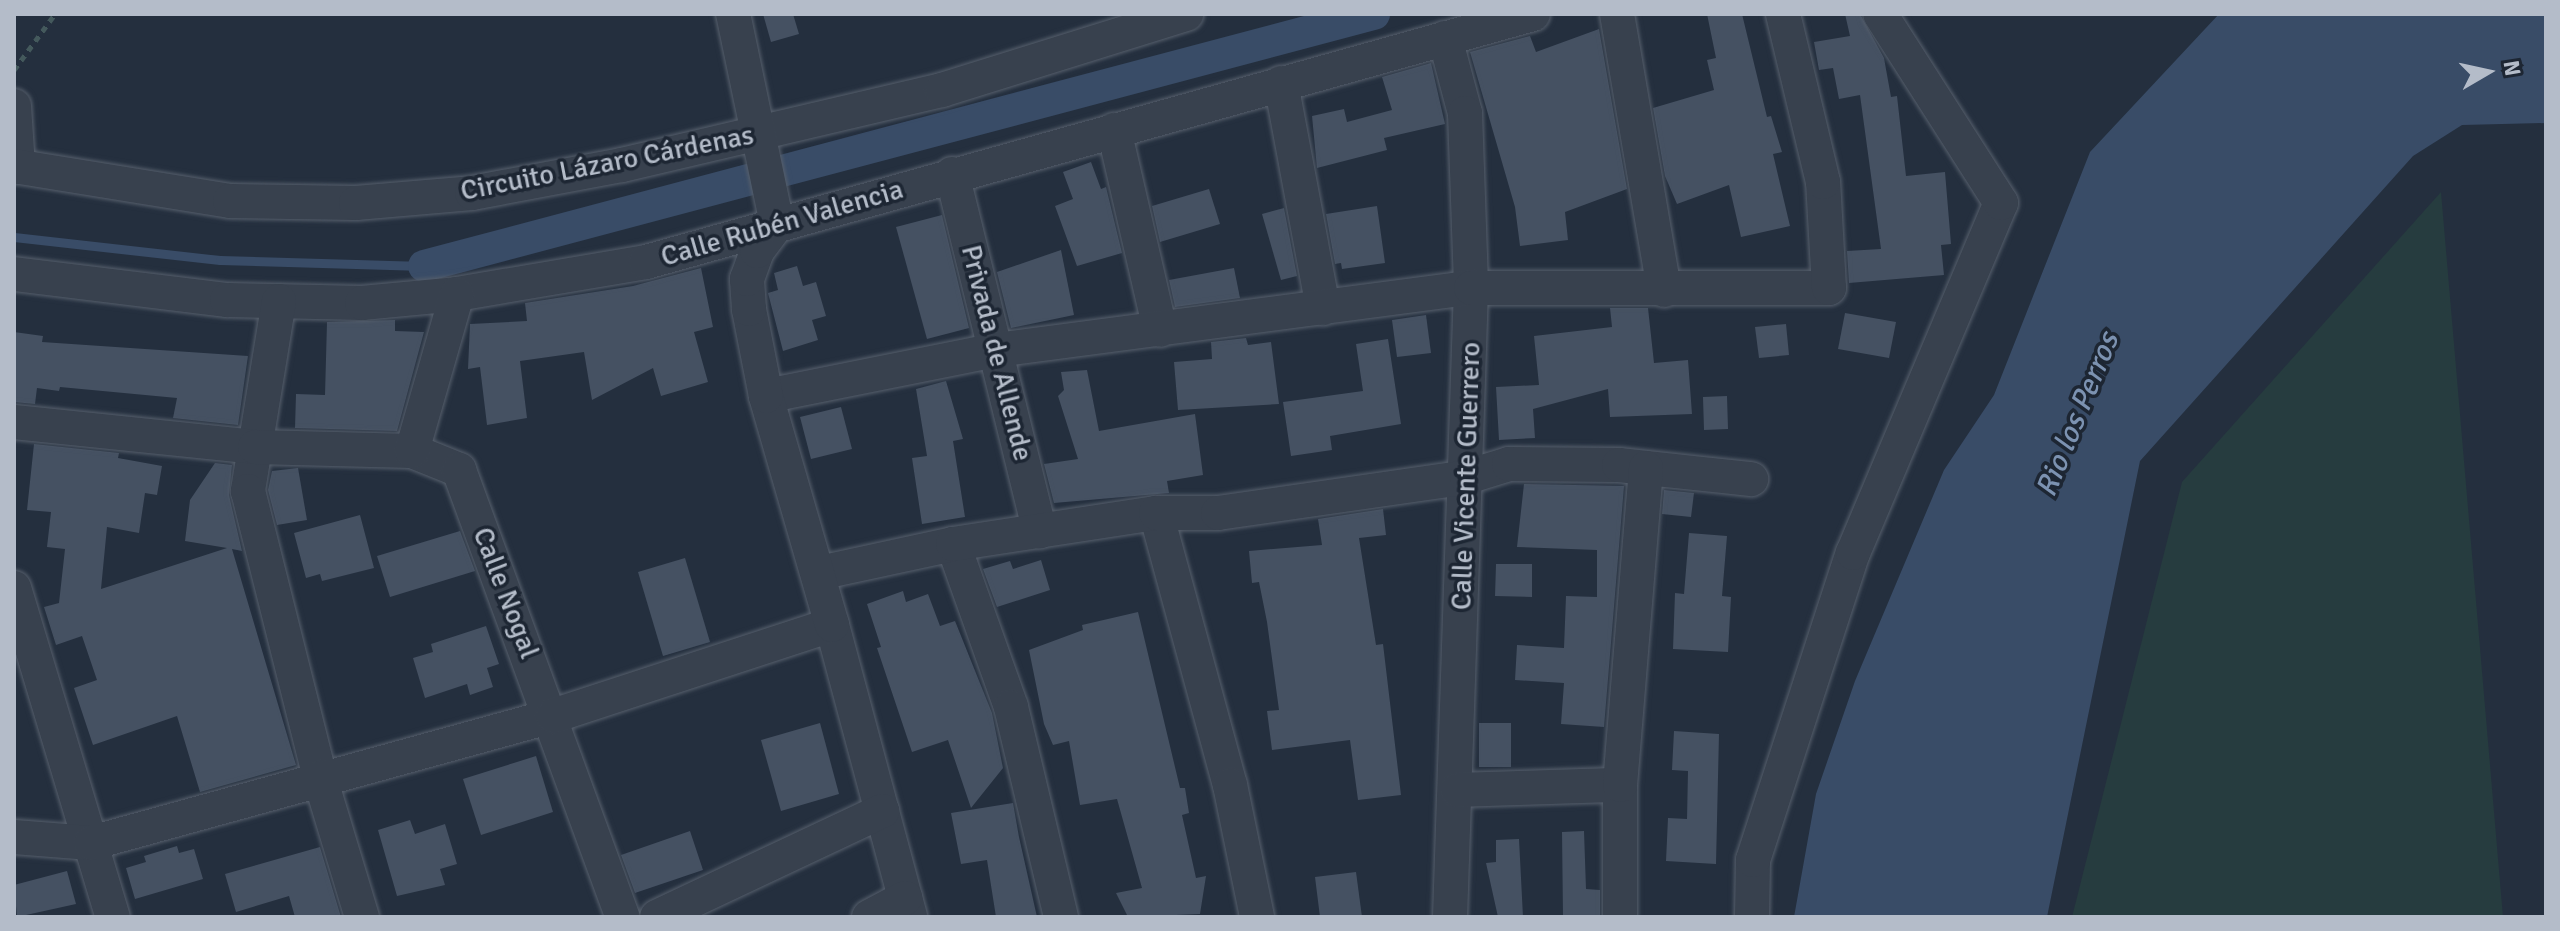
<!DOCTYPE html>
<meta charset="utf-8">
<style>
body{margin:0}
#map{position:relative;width:2560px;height:931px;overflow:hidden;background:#242f3e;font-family:Signika,sans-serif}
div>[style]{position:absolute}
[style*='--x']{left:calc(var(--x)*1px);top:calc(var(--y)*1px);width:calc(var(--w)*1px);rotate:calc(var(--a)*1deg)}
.green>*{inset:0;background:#263c3f}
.water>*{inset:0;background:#394c67}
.stream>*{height:9px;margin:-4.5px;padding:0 4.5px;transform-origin:4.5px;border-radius:4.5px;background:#394c67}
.canal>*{height:32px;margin:-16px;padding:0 16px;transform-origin:16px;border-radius:16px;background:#394c67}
.building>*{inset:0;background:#455162}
.path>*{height:5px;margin-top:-2.5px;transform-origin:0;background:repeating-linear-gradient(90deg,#44595c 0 6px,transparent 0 12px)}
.roads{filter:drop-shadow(0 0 2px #565f6c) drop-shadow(0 0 2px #565f6c)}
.minor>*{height:34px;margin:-17px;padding:0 17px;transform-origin:17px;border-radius:17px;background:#38414e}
span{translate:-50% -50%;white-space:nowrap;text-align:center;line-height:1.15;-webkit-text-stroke:7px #1d2633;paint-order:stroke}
.street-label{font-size:28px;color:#b4bcc9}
.water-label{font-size:30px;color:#7c92b1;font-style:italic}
.frame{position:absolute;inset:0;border:16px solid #b4bcc9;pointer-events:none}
.north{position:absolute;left:2448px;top:32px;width:80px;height:80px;-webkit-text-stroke:6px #1d2633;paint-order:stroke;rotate:81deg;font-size:22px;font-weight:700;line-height:32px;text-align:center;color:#b4bcc9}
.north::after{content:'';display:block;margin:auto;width:28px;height:36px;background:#b4bcc9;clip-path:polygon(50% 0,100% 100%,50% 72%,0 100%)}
</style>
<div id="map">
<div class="green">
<i style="clip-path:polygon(2441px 192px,2503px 917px,2072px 917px,2182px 482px)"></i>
</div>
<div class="water">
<i style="clip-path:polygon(2219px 14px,2546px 14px,2546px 123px,2462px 125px,2413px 156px,2140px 461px,2047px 917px,1794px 917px,1816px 794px,1855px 681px,1944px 470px,1994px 395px,2090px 152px)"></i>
</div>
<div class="stream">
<i style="--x:14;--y:237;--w:207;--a:6.4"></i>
<i style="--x:220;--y:260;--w:204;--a:1.7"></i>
</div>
<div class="canal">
<i style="--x:424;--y:266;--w:983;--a:-14.86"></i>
</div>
<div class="building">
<i style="clip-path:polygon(763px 14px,793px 14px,799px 34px,771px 42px)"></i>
<i style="clip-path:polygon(1707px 14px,1742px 14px,1767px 117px,1771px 116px,1782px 152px,1773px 154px,1790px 226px,1741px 237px,1729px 185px,1677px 204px,1665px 176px,1653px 108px,1714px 90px,1707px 60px,1716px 58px)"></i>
<i style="clip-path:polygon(1845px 14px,1860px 14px,1884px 58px,1891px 97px,1897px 96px,1906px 176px,1945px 172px,1951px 244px,1941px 245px,1944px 275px,1849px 283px,1847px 251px,1881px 249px,1860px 95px,1839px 99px,1833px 68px,1819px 70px,1814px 42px,1850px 36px)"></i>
<i style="clip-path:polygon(1599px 29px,1627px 189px,1565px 212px,1568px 240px,1520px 246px,1515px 207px,1470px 52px,1530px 36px,1536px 52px)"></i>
<i style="clip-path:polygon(1431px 63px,1445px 124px,1384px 138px,1387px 150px,1317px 168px,1312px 116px,1344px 109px,1347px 122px,1392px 110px,1382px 77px)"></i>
<i style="clip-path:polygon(1091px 162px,1101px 189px,1106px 187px,1122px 253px,1077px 266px,1055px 206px,1073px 199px,1063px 172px)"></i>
<i style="clip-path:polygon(1209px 189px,1220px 224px,1160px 242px,1152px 206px)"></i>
<i style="clip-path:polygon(1377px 206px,1385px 263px,1342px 269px,1341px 263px,1335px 264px,1326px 214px)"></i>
<i style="clip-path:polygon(1284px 208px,1297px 276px,1281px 280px,1262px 214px)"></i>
<i style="clip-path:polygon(942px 215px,969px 328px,927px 339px,896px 227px)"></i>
<i style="clip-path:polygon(1061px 250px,1074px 315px,1011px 328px,997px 272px)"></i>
<i style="clip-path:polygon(797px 266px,803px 286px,816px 282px,826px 316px,812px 320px,818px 340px,783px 351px,768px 293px,778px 290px,774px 273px)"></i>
<i style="clip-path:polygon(701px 268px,713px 327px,694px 332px,708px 382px,661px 396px,653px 368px,592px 400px,584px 352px,520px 361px,527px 418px,487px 425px,480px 367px,468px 369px,470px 324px,527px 321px,525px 303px,633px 286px)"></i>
<i style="clip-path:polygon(1234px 268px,1240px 298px,1175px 307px,1169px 280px)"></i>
<i style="clip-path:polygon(1610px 308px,1648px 308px,1654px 363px,1688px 360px,1692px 414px,1610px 417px,1608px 389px,1533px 409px,1535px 438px,1499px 440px,1496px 387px,1539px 385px,1534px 336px,1612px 327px)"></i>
<i style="clip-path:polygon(1845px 313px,1896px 322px,1889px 358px,1838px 349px)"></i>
<i style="clip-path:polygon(1426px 315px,1431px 353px,1397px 357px,1392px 320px)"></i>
<i style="clip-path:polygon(395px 320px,395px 331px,424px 332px,397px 431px,295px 428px,296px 394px,325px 395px,327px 322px)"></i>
<i style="clip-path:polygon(1786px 324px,1789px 355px,1759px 358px,1755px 327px)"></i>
<i style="clip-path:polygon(14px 332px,43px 336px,42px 342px,248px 356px,238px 425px,173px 418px,177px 398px,60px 387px,59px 391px,37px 388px,35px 404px,14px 402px)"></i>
<i style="clip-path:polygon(1246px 338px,1248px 345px,1271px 342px,1279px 404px,1178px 410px,1174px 362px,1212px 359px,1211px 342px)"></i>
<i style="clip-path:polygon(1388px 339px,1401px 424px,1330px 436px,1332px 450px,1291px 456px,1283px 402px,1363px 391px,1356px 344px)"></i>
<i style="clip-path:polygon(1087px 370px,1099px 431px,1195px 414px,1203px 475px,1167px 481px,1169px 493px,1054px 503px,1044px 464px,1078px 459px,1058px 396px,1064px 390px,1061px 372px)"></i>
<i style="clip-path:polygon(946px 381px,963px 439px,953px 441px,965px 517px,922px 524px,912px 458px,927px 456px,916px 389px)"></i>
<i style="clip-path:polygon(1727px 396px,1728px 429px,1704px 430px,1703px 397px)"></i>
<i style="clip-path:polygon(841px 407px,852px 449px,811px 459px,800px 417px)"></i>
<i style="clip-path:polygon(34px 444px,119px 453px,118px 458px,162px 466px,157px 495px,145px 493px,139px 533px,107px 527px,101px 589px,227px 548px,185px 541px,190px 500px,215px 463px,232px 465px,229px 495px,242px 551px,232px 549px,296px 765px,200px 792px,177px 716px,93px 745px,74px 688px,97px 680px,82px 636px,56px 645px,44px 607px,59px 603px,65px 549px,47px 547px,51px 512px,27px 510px)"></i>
<i style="clip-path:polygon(298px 468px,307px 520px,277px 525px,268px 490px,272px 471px)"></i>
<i style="clip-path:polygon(1524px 484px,1624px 486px,1604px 727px,1561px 724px,1564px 683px,1515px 680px,1517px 645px,1564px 648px,1566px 596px,1597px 597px,1597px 550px,1517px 547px)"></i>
<i style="clip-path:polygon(1664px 490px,1694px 493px,1691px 517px,1662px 514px)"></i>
<i style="clip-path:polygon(1383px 509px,1386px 535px,1359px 538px,1376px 645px,1383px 644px,1401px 795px,1358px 800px,1350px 740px,1272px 750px,1267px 711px,1279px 710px,1267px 622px,1259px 582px,1252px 583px,1249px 551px,1322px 545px,1318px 519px)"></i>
<i style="clip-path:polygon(360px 515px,374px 568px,322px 581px,320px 574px,306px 578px,294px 533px)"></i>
<i style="clip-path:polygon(460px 531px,475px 571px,390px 597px,377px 556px)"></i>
<i style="clip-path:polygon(1689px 533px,1727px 536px,1722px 596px,1731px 597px,1728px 652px,1673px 649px,1675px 593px,1684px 594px)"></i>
<i style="clip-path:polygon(685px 558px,710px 642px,663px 656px,638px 572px)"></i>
<i style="clip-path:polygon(1041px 560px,1050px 590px,997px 607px,983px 569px,1010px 561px,1013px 569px)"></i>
<i style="clip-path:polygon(1496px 564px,1532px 564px,1532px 597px,1495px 596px)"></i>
<i style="clip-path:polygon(903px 591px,906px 602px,928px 594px,940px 626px,955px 621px,992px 713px,1003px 768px,971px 808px,948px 740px,912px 752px,877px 648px,881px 647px,867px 604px)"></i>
<i style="clip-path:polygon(1138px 612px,1180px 788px,1185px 788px,1189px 813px,1182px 815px,1196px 878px,1206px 876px,1200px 914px,1128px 917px,1116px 893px,1142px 888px,1117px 799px,1080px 805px,1069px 741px,1053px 745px,1044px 724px,1029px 650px,1083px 630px,1082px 625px)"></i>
<i style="clip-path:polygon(486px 626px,499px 664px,487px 668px,493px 687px,470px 695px,467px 684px,425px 698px,413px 658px,433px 652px,431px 644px)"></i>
<i style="clip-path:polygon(820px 723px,839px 794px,781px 811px,761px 740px)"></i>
<i style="clip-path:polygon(1479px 723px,1511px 723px,1511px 767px,1479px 767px)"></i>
<i style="clip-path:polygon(1674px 731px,1719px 734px,1716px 864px,1666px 861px,1668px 818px,1687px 819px,1688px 771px,1672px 770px)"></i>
<i style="clip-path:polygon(536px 756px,553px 812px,481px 835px,463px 779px)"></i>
<i style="clip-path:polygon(1013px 803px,1019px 837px,1037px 917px,996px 917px,987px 860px,961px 864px,951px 813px)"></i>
<i style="clip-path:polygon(410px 820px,415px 834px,445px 824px,457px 864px,440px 869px,445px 885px,397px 896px,378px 830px)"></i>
<i style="clip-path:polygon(690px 831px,703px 870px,635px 893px,621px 855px)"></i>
<i style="clip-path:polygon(1584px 831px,1586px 889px,1600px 890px,1600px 917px,1563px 917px,1562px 832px)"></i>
<i style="clip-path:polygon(1519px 839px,1523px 917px,1498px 917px,1486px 863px,1496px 862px,1496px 840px)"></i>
<i style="clip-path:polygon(177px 846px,179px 853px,194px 849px,203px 879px,135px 899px,126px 868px,146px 862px,144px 856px)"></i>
<i style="clip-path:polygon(320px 847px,341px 917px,295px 917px,289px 896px,236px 912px,225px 874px)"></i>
<i style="clip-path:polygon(67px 871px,76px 904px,17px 917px,14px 885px)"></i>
<i style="clip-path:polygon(1356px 872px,1362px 917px,1320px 917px,1315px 877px)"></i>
</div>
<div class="path">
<i style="--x:14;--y:70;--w:69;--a:-53.8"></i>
</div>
<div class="roads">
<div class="minor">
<i style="--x:1617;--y:14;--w:280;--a:80.3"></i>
<i style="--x:1445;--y:38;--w:78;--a:75.1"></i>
<i style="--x:1465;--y:113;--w:175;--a:88"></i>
<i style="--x:1471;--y:288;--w:629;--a:91.91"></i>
<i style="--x:1281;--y:83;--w:229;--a:79.4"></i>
<i style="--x:14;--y:106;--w:61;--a:86.2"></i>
<i style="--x:1114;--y:130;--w:205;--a:77"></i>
<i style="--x:14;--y:166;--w:219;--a:9.2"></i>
<i style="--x:230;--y:201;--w:126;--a:0.9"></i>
<i style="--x:356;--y:203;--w:116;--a:-4.9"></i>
<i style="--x:472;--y:193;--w:153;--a:-10.6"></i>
<i style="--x:622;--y:165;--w:329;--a:-13.2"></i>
<i style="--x:942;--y:90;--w:256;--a:-17.3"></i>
<i style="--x:952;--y:174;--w:368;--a:76.2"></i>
<i style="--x:14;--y:274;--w:215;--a:7"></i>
<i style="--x:227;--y:300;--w:135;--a:1.3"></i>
<i style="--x:362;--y:303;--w:95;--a:-5.4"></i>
<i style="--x:457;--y:294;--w:192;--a:-9.6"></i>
<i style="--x:646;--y:262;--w:921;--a:-15.62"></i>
<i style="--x:279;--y:301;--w:193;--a:99.3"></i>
<i style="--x:248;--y:491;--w:296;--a:75.9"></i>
<i style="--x:320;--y:778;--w:145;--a:73.2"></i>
<i style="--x:766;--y:396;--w:236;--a:-11.3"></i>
<i style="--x:997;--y:350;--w:478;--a:-7.5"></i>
<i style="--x:1471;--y:288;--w:358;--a:0"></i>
<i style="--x:1829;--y:288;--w:106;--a:-93.2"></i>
<i style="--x:1823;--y:182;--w:173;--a:-103.4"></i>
<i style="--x:14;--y:422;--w:242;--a:5.9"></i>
<i style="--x:255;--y:447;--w:157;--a:1.5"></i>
<i style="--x:412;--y:451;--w:51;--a:22"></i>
<i style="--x:459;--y:470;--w:476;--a:69.9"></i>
<i style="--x:412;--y:451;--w:163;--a:-74"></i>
<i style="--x:1156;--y:513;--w:282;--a:74.8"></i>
<i style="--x:1230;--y:785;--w:135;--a:78.4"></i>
<i style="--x:953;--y:544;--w:173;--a:70.4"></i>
<i style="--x:1011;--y:707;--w:216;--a:76.6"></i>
<i style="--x:819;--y:573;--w:137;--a:-12.2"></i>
<i style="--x:953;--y:544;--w:205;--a:-8.7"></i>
<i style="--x:1156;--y:513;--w:62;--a:0"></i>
<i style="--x:1218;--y:513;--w:252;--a:-8.2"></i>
<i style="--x:1467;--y:477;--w:44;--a:-17.2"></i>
<i style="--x:1509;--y:464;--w:110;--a:0.5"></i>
<i style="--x:1619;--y:465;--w:133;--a:6.1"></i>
<i style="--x:14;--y:588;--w:344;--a:73.3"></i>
<i style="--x:832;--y:625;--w:302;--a:75"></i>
<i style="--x:1457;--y:790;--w:163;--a:-1.8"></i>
<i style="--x:14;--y:837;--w:77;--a:4.5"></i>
<i style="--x:91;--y:843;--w:479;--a:-15.4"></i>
<i style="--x:553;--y:716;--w:293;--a:-18.1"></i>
<i style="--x:832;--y:625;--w:238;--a:-106.1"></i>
<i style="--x:766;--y:396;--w:89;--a:-101.1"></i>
<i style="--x:749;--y:309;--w:30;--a:-94"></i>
<i style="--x:747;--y:279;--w:30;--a:-70"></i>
<i style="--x:757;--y:251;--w:34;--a:-53"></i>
<i style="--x:777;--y:224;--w:215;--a:-101.8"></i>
<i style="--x:657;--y:917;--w:249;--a:-25.2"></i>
<i style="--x:869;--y:917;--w:41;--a:-27.8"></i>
<i style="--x:1620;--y:917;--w:132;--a:-90"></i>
<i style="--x:1620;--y:785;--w:318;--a:-85.3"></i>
<i style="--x:1752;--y:917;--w:57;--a:-89"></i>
<i style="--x:1753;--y:860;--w:323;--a:-72"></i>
<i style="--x:1853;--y:553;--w:380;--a:-67.1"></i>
<i style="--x:2001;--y:203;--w:224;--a:-122.6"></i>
</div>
</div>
<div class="street-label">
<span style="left:607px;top:163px;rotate:-11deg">Circuito Lázaro Cárdenas</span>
<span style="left:782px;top:223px;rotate:-16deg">Calle Rubén Valencia</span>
<span style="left:997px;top:353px;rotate:76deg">Privada de Allende</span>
<span style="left:1466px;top:476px;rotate:-88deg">Calle Vicente Guerrero</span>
<span style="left:506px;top:593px;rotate:69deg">Calle Nogal</span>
</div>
<div class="water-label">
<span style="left:2078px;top:415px;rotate:-68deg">Rio los Perros</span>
</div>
<div class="frame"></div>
<div class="north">N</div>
</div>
